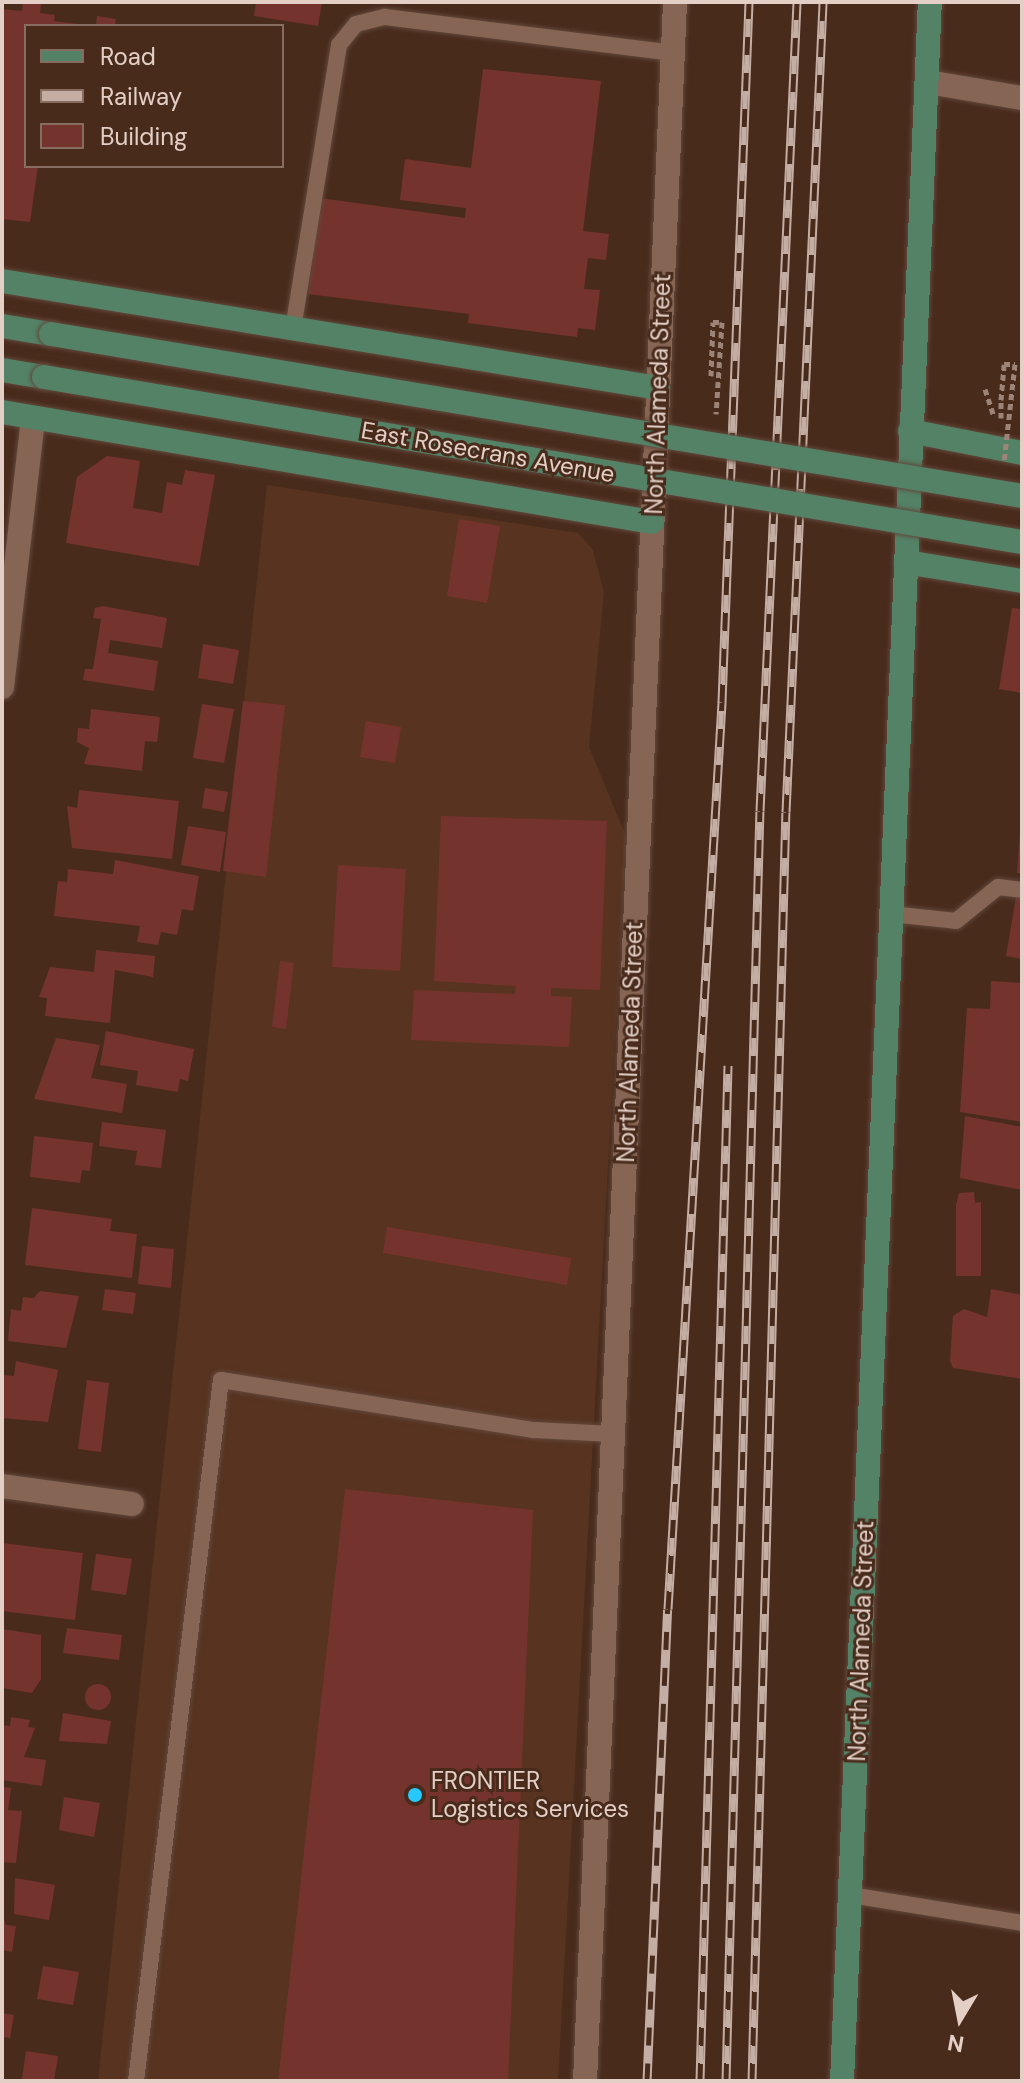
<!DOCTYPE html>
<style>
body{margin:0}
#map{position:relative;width:1024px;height:2083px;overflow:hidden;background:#492b1c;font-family:"DM Sans",sans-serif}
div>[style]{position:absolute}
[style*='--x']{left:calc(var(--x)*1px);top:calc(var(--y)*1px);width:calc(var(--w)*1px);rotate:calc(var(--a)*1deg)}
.built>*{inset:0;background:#573320}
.building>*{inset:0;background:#74342d}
.round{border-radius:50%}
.path>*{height:5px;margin-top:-2.5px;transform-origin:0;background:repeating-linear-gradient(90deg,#9c8478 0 6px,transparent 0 10px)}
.roads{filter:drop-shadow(0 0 2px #61483b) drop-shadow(0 0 2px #61483b)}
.service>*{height:16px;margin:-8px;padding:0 8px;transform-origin:8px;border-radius:8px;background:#876554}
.minor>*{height:24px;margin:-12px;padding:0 12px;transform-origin:12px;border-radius:12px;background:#876554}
.tertiary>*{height:24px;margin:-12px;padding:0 12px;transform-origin:12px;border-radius:12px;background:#876554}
.primary>*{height:24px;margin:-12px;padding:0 12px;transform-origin:12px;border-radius:12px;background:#538267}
.rail>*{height:9px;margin-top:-4.5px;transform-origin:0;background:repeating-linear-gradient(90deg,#492b1c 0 18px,#c4aea4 0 36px);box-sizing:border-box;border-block:2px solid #c4aea4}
.path-bridge>*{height:5px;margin-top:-2.5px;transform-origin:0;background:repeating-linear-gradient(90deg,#9c8478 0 6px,transparent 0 10px)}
.bridges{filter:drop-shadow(0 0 2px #61483b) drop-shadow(0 0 2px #61483b)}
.primary-bridge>*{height:24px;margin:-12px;padding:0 12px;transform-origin:12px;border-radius:12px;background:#538267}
.dots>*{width:22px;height:22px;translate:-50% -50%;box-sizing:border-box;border:4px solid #492b1c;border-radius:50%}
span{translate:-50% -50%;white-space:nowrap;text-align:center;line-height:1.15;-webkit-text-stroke:6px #492b1c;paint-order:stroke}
.street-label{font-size:24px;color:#e3cfc6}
.poi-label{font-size:24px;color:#e3cfc6}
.left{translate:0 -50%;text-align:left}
.frame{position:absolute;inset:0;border:4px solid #e3cfc6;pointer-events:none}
.legend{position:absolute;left:24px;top:24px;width:260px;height:144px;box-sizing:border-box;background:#492b1c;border:2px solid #876d60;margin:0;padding:10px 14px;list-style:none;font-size:24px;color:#e3cfc6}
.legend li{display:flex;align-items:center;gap:16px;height:40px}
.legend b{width:40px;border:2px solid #876d60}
.north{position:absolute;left:920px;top:1979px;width:80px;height:80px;-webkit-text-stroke:6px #492b1c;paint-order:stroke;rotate:190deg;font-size:22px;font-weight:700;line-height:32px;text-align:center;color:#e3cfc6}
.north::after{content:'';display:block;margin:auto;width:28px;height:36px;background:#e3cfc6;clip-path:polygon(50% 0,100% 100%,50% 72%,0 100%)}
</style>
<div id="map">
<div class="built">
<i style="clip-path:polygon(267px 485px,578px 533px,593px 550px,604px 593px,589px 747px,626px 836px,558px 2081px,98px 2081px)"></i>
</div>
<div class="building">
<i style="clip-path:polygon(23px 2px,41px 4px,40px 13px,55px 15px,54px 21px,77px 24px,26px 26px,26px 166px,38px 166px,30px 222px,2px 219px,2px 9px,22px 11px)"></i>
<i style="clip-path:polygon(256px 2px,322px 2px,318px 26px,254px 16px)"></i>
<i style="clip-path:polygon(97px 16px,116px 19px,115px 26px,96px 26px)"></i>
<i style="clip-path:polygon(483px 69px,601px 81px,583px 231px,609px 234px,606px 260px,588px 258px,584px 289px,600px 290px,595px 330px,578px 328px,577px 337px,468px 323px,469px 314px,308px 294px,320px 198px,465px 218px,466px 208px,400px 200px,405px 159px,471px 168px)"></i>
<i style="clip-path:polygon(107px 456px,140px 461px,133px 508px,162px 513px,167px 482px,182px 485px,185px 470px,215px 475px,199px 566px,66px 543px,77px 477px)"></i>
<i style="clip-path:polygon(459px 519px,500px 526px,487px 603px,447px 596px)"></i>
<i style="clip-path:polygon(103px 606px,167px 618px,162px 648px,110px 640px,108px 653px,158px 661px,154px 691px,83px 680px,85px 669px,93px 669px,101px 619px,93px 618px,95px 608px)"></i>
<i style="clip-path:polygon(1012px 608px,1022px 609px,1022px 693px,999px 689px)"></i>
<i style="clip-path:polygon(203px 644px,239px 650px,233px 684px,198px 678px)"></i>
<i style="clip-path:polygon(243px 701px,285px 705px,266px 877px,223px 871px)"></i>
<i style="clip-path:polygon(202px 704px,234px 709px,224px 763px,193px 758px)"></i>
<i style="clip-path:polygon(91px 709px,160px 717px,157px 742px,145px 741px,142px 771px,84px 764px,89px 748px,77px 742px,78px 728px,89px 729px)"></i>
<i style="clip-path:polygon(366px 721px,401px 727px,395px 763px,360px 757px)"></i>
<i style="clip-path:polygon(205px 788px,228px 792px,224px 812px,202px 808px)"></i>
<i style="clip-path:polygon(79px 790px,179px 801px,172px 859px,72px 848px,67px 806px,77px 808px)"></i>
<i style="clip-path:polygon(441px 816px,607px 821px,600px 990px,551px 988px,551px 996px,572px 997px,569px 1047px,411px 1040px,414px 990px,515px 994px,516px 986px,434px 981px)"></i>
<i style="clip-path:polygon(188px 826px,226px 832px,220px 872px,181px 865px)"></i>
<i style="clip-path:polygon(1020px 829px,1022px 829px,1022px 873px,1017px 873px)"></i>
<i style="clip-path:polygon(115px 860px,199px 876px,193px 911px,182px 909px,177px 935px,161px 932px,158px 945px,137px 942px,140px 926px,54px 916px,58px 881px,67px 882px,68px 869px,113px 874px)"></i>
<i style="clip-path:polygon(338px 865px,406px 869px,400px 971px,332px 967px)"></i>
<i style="clip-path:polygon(1016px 897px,1022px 898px,1022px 959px,1006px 956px)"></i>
<i style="clip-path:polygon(96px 950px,155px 956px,153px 977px,115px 970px,110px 1023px,45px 1016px,47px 998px,39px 997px,50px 967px,94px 972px)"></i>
<i style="clip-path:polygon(280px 961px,294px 963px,286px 1029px,272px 1027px)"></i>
<i style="clip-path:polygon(991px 981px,1022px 983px,1022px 1122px,960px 1112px,967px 1008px,990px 1009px)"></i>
<i style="clip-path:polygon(106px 1031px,194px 1049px,188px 1081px,180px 1079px,178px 1092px,136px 1085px,138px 1071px,100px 1065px)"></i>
<i style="clip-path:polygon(56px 1038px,100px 1045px,91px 1078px,127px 1084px,122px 1113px,34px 1099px)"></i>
<i style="clip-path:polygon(965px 1116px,1022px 1127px,1022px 1190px,960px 1178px)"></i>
<i style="clip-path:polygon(102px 1122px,166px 1130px,161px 1168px,135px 1165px,137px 1151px,99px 1146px)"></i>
<i style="clip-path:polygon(34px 1136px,93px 1143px,90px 1171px,82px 1170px,80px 1183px,30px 1177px)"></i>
<i style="clip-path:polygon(974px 1192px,975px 1203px,981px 1202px,981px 1276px,956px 1276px,956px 1205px,959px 1193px)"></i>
<i style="clip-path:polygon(32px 1208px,112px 1219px,110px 1231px,137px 1234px,132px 1278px,25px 1265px)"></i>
<i style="clip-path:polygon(387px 1227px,571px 1258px,567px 1285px,383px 1253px)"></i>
<i style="clip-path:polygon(142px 1246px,174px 1249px,171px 1288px,138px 1284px)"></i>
<i style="clip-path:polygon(105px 1289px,136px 1293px,133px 1314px,102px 1310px)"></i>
<i style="clip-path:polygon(991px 1289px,1022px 1295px,1022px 1379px,953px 1368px,950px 1361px,953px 1316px,964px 1309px,987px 1317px)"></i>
<i style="clip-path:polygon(40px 1291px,79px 1296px,66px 1348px,8px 1341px,11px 1309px,21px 1311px,23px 1297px,34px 1298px)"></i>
<i style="clip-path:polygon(16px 1361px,58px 1370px,48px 1422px,2px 1418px,4px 1375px,14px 1376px)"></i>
<i style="clip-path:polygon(87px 1380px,109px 1383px,101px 1452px,78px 1449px)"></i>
<i style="clip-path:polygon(345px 1489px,533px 1510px,508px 2081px,278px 2081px)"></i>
<i style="clip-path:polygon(2px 1543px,83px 1553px,75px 1620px,2px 1611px)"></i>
<i style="clip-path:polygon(96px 1554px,132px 1559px,126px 1595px,91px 1590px)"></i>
<i style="clip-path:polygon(67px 1628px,122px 1635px,119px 1660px,63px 1653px)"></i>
<i style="clip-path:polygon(2px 1629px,41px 1635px,41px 1679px,32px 1693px,2px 1688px)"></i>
<i class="round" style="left:85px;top:1684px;width:26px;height:26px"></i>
<i style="clip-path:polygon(63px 1713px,111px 1721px,107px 1744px,59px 1741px)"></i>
<i style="clip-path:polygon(11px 1717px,30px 1720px,28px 1727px,35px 1728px,24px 1757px,46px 1760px,42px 1786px,2px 1780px,2px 1725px,10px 1726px)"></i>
<i style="clip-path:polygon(2px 1787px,11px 1788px,8px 1810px,22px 1811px,16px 1863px,2px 1862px)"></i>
<i style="clip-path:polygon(64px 1797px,100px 1803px,94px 1837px,59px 1830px)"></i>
<i style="clip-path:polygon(15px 1878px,55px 1885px,49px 1920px,14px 1914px)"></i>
<i style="clip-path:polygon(2px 1913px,6px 1925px,16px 1926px,12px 1952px,2px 1950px)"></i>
<i style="clip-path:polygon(43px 1966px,79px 1972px,73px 2005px,37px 1999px)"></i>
<i style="clip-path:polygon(2px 2013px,14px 2015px,10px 2038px,2px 2037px)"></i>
<i style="clip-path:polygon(26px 2051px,58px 2056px,54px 2081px,22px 2079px)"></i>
</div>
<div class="path">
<i style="--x:711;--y:376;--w:54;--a:-87.9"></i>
<i style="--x:713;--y:322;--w:9;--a:0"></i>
<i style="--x:722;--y:322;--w:92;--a:93.7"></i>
<i style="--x:985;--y:389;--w:29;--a:72"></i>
<i style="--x:1001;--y:418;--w:18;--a:-90"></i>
</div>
<div class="roads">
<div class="service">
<i style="--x:293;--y:329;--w:288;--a:-80.8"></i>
<i style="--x:339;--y:45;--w:27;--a:-51"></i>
<i style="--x:356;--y:24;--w:30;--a:-14"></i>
<i style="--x:385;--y:17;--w:289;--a:7.1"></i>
<i style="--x:891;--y:914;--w:65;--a:6.1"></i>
<i style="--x:956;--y:921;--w:54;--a:-39"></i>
<i style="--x:998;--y:887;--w:24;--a:7"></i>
<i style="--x:850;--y:1895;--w:174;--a:9.2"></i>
<i style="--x:136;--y:2081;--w:706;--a:-83.09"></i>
<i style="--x:221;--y:1380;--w:317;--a:9.1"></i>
<i style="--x:534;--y:1430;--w:79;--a:2.9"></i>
</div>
<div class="minor">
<i style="--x:928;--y:82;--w:95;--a:9.7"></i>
<i style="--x:2;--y:687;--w:271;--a:-83.4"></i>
<i style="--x:2;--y:1486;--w:131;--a:7.9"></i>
</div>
<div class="tertiary">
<i style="--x:585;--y:2081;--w:2081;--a:-87.52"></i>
</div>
<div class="primary">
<i style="--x:2;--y:281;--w:665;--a:9.26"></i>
<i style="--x:2;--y:326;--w:50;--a:9.3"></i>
<i style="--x:2;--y:370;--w:43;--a:9.5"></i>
<i style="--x:2;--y:412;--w:659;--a:9.61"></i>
<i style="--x:910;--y:431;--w:114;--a:11.1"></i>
<i style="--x:906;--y:562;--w:118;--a:9.3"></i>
<i style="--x:842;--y:2081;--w:2081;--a:-87.58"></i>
</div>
</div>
<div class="rail">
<i style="--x:647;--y:2081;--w:472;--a:-87.5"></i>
<i style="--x:668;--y:1609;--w:909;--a:-86.59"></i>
<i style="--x:722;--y:702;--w:701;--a:-87.79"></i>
<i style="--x:700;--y:2081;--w:1016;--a:-88.42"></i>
<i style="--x:726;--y:2081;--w:1270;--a:-88.47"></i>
<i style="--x:760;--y:811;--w:810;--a:-87.38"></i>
<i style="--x:752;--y:2081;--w:1269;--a:-88.47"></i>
<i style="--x:786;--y:812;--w:811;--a:-87.38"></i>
</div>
<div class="path-bridge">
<i style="--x:1001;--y:400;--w:36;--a:-85"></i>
<i style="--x:1004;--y:364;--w:11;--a:0"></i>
<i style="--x:1015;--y:364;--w:99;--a:96.4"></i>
</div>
<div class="bridges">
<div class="primary-bridge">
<i style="--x:51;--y:334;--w:984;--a:9.47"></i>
<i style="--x:44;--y:377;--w:992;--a:9.58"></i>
</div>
</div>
<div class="dots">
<i style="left:415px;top:1795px;background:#27c8ff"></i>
</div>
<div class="street-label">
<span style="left:658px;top:394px;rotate:-88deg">North Alameda Street</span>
<span style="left:488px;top:452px;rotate:10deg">East Rosecrans Avenue</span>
<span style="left:630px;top:1042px;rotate:-88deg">North Alameda Street</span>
<span style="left:861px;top:1641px;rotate:-88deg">North Alameda Street</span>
</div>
<div class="poi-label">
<span class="left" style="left:431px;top:1795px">FRONTIER<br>Logistics Services</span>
</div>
<div class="frame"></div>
<ul class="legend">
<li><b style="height:10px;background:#538267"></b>Road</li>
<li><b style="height:10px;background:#c4aea4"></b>Railway</li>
<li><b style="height:22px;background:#74342d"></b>Building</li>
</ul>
<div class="north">N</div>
</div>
